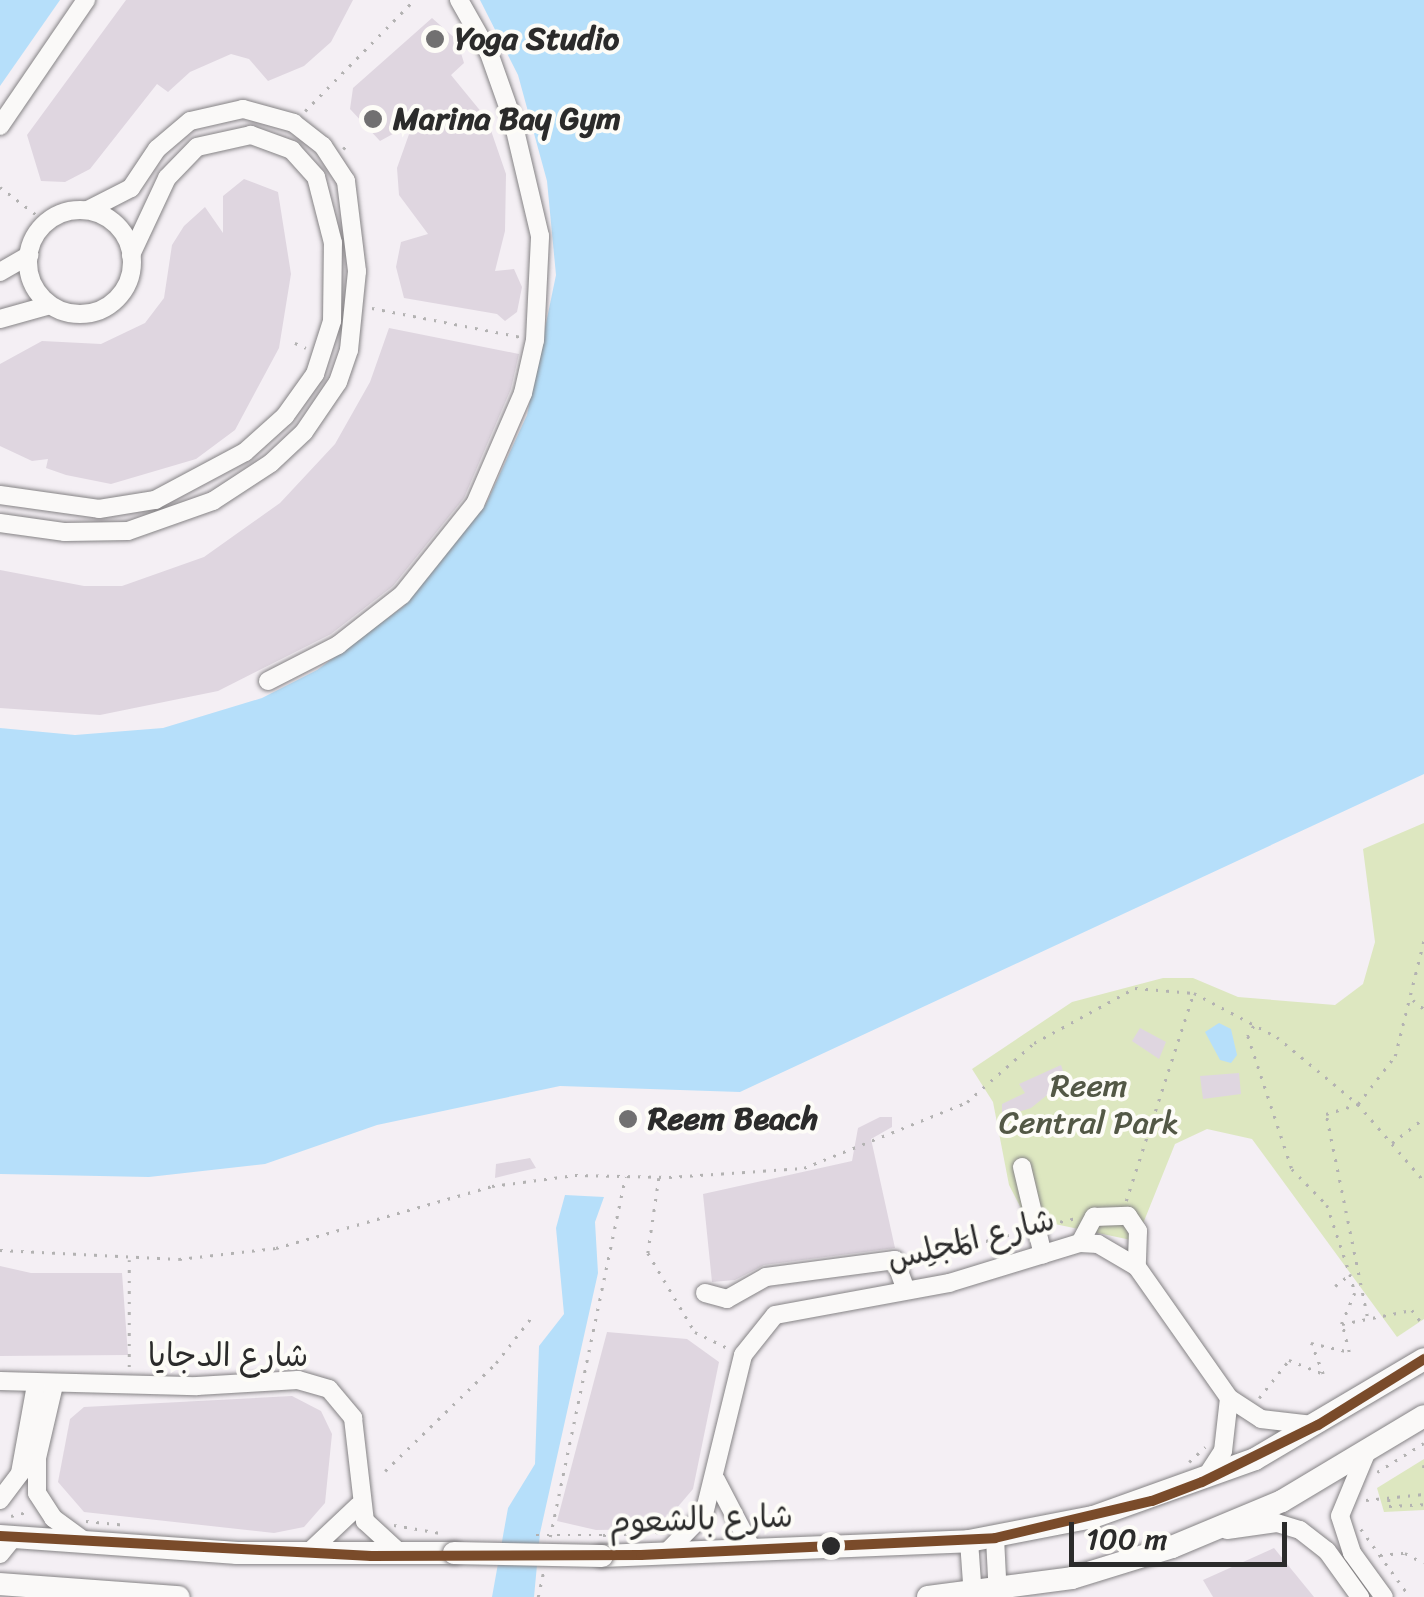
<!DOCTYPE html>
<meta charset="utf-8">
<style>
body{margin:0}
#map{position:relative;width:1424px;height:1597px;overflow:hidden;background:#f4eff4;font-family:Sriracha,"Playpen Sans Arabic",sans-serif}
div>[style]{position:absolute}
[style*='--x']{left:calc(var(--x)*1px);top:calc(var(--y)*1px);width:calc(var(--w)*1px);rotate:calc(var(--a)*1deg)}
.green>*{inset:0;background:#dde7c0}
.water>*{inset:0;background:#b6dffa}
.building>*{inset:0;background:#dfd6e0}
.path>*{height:2.5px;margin-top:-1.25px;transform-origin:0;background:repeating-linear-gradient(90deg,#b3b2b2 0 2.5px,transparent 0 10.5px)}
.roads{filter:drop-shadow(0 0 2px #858385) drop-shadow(0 0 2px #858385)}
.minor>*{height:18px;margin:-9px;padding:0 9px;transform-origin:9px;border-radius:9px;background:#faf9f8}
.minor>.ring{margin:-9px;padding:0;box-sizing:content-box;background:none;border:18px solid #faf9f8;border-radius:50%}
.major>*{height:22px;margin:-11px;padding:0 11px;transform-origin:11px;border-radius:11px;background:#faf9f8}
.path-bridge>*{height:2.5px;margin-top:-1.25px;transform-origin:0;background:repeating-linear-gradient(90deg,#b3b2b2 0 2.5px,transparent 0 10.5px)}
.bridges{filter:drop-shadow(0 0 2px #858385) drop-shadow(0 0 2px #858385)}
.major-bridge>*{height:22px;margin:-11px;padding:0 11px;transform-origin:11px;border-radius:11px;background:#faf9f8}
.bus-1>*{height:10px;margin:-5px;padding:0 5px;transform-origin:5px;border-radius:5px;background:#7a4b2a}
.dots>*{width:28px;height:28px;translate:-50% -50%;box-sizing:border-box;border:5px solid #fdfcf7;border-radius:50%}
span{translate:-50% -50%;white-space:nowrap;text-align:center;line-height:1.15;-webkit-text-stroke:8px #fdfcf7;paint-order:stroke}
.poi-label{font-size:32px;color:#2b2b2b;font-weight:700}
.left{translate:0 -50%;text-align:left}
.park-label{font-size:32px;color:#535846}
.street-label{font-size:32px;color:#2b2b2b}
.scale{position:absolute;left:1069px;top:1522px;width:218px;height:45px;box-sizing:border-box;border:5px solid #2b2b2b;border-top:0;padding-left:12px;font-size:30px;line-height:35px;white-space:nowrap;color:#2b2b2b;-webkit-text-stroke:8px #fdfcf7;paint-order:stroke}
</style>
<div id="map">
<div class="green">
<i style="clip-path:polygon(1424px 823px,1424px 1319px,1397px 1337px,1252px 1139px,1207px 1129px,1175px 1144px,1136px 1241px,1026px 1218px,1009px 1185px,993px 1102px,972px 1069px,1072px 1002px,1163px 978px,1193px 978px,1238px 997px,1335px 1005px,1363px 984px,1375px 942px,1363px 849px)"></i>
<i style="clip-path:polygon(1424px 1459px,1424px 1510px,1384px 1512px,1377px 1488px)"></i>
</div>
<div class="water">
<i style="clip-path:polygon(0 0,60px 0,0 86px)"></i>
<i style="clip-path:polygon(480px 0,1424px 0,1424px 774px,740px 1092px,560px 1086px,377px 1125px,265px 1164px,149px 1177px,0 1174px,0 728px,75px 735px,163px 728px,262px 698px,317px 670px,404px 606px,486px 504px,527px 415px,556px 275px,547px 181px,518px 75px)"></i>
<i style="clip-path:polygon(1219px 1023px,1231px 1029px,1237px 1055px,1231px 1063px,1220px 1060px,1205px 1032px)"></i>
<i style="clip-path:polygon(565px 1195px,604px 1197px,595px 1222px,598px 1273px,540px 1533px,534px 1597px,492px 1597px,508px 1508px,535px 1464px,539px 1346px,564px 1314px,556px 1228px)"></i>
</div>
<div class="building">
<i style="clip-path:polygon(126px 0,353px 0,331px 42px,304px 66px,268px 81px,249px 59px,231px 54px,190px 72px,168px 92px,157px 84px,90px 169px,65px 182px,41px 181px,27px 135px)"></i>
<i style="clip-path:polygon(432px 18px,457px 40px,464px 63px,451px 75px,487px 119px,506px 174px,505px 231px,495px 271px,514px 269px,522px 287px,517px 312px,505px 321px,497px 314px,404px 298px,396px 267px,401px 242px,428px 234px,399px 195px,397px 168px,413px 123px,380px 141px,350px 109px,353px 88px)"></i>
<i style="clip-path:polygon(244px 179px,278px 192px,291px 274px,279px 348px,235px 430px,196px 459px,111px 484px,66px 475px,46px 468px,48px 459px,32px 461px,0 446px,0 364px,42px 341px,101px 344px,145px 323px,164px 298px,172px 245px,184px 226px,205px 207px,223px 233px,223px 196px)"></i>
<i style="clip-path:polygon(389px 328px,519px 354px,511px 389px,464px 498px,393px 586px,331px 634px,218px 691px,100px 715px,0 708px,0 570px,84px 586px,122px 586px,204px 557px,280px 503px,335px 444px,370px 382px)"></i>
<i style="clip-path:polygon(1140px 1028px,1166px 1042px,1159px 1059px,1132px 1041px)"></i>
<i style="clip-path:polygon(1061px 1065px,1066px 1080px,1031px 1108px,1002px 1117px,1002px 1104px,1025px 1093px,1019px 1084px)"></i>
<i style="clip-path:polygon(1239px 1073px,1241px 1094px,1203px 1099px,1200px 1076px)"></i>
<i style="clip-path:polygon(880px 1117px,892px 1117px,892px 1127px,871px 1139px,895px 1248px,764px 1265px,735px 1280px,712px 1282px,703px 1194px,852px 1161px,858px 1128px)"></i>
<i style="clip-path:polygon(530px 1158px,536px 1168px,495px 1178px,496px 1164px)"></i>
<i style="clip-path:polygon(0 1266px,31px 1273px,122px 1273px,128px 1355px,0 1356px)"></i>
<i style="clip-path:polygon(607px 1332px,687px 1339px,719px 1362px,693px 1489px,659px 1529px,596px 1530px,557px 1521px)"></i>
<i style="clip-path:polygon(292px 1396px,321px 1411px,332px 1434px,325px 1503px,304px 1527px,274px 1533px,84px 1512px,58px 1482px,70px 1419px,84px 1407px)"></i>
<i style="clip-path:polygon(1274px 1548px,1314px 1597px,1213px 1597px,1203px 1580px)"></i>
</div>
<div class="path">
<i style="--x:305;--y:111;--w:156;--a:-45.5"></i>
<i style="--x:343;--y:149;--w:9;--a:-41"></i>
<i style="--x:0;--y:187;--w:58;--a:37.3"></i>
<i style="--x:372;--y:308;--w:152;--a:11"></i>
<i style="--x:295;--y:343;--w:12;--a:24"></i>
<i style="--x:1413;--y:1000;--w:14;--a:39"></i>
<i style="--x:1254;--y:1026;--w:12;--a:121"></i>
<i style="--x:1248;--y:1036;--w:140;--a:71.7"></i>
<i style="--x:1292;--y:1169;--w:50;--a:45.8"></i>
<i style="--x:1327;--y:1205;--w:73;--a:71.6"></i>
<i style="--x:1350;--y:1274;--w:20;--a:75"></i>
<i style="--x:1355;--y:1293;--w:34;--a:113"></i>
<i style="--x:1392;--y:1143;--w:41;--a:-38"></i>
<i style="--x:659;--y:1178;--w:76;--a:98.3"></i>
<i style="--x:648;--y:1253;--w:92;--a:59.3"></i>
<i style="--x:695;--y:1332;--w:39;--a:26"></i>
<i style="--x:1126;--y:1201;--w:217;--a:-72"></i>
<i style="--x:1050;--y:1224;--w:27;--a:-13"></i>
<i style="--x:0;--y:1250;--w:179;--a:2.9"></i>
<i style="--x:179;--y:1259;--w:98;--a:-6.5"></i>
<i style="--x:276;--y:1248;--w:225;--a:-16"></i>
<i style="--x:492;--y:1186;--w:84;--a:-7.5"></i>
<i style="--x:575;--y:1175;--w:94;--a:1.2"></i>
<i style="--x:669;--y:1177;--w:135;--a:-3.8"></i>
<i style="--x:804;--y:1168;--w:176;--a:-22"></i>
<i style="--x:967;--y:1102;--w:89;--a:-41.4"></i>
<i style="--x:1034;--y:1043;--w:115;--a:-28.6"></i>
<i style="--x:1135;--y:988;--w:59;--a:4.8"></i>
<i style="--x:1194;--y:993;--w:94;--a:27.9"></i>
<i style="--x:1277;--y:1037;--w:105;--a:39.6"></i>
<i style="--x:1358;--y:1104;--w:101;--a:49.4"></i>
<i style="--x:915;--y:1260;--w:112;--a:-15"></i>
<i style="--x:1335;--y:1286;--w:18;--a:-38"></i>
<i style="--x:1367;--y:1316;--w:206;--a:-101.5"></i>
<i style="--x:1326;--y:1114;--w:34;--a:-17"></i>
<i style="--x:1358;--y:1104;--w:61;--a:-52.4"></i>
<i style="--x:1395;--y:1056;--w:120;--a:-76"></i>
<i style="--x:129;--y:1367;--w:107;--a:-90"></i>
<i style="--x:1259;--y:1398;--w:48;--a:-51.7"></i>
<i style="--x:1289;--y:1360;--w:37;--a:22"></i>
<i style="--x:1323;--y:1374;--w:33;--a:-111"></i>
<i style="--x:1311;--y:1343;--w:39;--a:13"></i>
<i style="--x:1349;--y:1352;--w:29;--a:-104"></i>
<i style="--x:1342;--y:1324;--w:71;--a:-11.3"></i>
<i style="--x:1412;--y:1310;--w:20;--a:53"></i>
<i style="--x:1189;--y:1462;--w:22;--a:-43"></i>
<i style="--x:1424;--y:1465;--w:7;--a:90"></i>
<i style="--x:385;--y:1471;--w:155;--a:-44.2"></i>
<i style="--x:496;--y:1363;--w:57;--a:-52.1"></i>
<i style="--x:1377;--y:1472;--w:55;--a:-31.7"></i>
<i style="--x:1389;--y:1499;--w:7;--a:90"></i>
<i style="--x:1389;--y:1506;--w:35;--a:-3"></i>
<i style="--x:1366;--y:1500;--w:58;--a:-5.9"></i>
<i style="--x:11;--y:1516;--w:16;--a:-14"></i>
<i style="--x:86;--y:1521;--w:41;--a:5.6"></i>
<i style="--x:394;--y:1525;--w:47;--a:9.9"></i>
<i style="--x:1361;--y:1529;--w:84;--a:54.2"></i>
<i style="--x:603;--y:1535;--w:58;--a:-3"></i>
<i style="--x:550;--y:1537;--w:368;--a:-78.2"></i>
<i style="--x:1380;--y:1555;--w:25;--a:-5"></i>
<i style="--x:1405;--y:1553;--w:21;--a:28"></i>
<i style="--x:538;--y:1597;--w:24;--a:-78"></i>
</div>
<div class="roads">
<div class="minor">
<i style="--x:0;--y:126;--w:153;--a:-55.7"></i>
<i class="ring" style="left:28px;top:210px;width:86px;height:86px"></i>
<i style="--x:0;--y:272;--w:34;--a:-30"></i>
<i style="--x:0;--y:319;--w:52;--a:-15.6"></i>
<i style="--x:0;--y:495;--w:100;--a:8"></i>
<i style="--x:99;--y:509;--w:57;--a:-9.1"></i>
<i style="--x:155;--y:500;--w:102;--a:-28.1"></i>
<i style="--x:245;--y:452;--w:54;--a:-42"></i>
<i style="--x:285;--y:416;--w:52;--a:-54.5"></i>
<i style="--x:315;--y:374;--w:56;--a:-72.2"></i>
<i style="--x:332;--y:321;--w:78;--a:-89.3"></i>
<i style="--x:333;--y:243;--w:68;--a:-104.4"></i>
<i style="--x:316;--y:177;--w:36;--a:-132"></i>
<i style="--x:292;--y:150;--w:44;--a:-159.9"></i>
<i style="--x:251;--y:135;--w:55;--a:167.5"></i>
<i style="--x:197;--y:147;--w:43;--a:134.1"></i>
<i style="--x:167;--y:178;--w:85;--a:115.1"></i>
<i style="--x:0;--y:523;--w:66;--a:7.9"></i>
<i style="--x:65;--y:532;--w:63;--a:-0.9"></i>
<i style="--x:128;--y:531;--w:90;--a:-19.4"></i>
<i style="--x:213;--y:501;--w:69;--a:-33.2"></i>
<i style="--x:271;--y:463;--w:45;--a:-43.2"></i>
<i style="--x:304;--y:432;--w:60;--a:-55.8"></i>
<i style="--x:338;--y:382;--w:34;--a:-71"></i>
<i style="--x:349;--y:350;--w:79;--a:-84.2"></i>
<i style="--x:357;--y:271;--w:91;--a:-97"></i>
<i style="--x:346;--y:181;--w:42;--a:-123.3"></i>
<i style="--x:323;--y:146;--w:37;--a:-142"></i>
<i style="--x:294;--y:123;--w:53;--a:-164.6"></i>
<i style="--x:243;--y:109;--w:54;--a:167.2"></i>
<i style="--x:190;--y:121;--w:43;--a:139.7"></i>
<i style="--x:157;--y:149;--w:47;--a:123.7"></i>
<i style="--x:131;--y:188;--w:48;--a:152.9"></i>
<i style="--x:268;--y:681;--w:79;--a:-27.2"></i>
<i style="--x:338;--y:645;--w:81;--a:-38"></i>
<i style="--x:402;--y:595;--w:117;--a:-51.3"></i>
<i style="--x:475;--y:504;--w:121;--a:-66.6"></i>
<i style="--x:523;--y:393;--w:54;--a:-77.2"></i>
<i style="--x:535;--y:340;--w:104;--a:-87.2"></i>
<i style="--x:540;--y:236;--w:121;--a:-103.3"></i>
<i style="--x:512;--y:118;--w:69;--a:-109.5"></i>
<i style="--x:489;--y:53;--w:61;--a:-119.5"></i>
<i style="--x:1022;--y:1167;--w:90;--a:76.6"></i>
<i style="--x:1080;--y:1243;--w:30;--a:-62"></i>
<i style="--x:1094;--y:1217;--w:34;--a:-2"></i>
<i style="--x:1128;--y:1216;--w:18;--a:56"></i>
<i style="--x:1138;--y:1231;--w:36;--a:92"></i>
<i style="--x:705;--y:1293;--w:23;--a:15"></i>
<i style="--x:727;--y:1299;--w:45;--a:-29.4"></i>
<i style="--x:766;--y:1277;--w:130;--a:-7.5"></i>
<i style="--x:895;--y:1260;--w:32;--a:70"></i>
<i style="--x:0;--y:1381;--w:197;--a:1.5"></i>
<i style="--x:197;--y:1386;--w:101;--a:-3.4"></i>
<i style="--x:298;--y:1380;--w:32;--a:16"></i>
<i style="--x:329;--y:1389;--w:38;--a:50"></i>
<i style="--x:353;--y:1418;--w:104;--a:83.4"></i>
<i style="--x:365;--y:1521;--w:49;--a:42.5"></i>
<i style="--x:54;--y:1385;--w:75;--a:103.1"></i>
<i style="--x:37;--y:1458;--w:35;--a:90"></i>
<i style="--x:37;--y:1493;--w:30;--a:57"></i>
<i style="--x:53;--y:1518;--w:42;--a:36.3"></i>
<i style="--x:1367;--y:1451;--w:70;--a:112.6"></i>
<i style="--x:1340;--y:1516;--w:39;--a:72"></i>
<i style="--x:1352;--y:1553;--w:54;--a:54"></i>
<i style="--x:1206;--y:1477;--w:31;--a:-57"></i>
<i style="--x:1223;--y:1451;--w:53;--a:-83.5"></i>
<i style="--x:716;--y:1480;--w:80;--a:62.5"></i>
<i style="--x:0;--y:1500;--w:34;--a:-53"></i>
<i style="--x:20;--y:1473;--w:89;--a:-79.7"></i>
<i style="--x:1227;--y:1530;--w:50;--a:-8"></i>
<i style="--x:1277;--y:1523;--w:24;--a:17"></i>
<i style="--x:1300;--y:1530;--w:34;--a:38"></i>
<i style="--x:1327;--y:1551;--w:57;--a:54.3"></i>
<i style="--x:995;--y:1538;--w:59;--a:87.1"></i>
<i style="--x:969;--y:1541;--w:56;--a:85.9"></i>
<i style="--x:0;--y:1554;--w:22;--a:-51"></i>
<i style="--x:307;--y:1554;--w:70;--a:-43.3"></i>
<i style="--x:665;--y:1554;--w:56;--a:-45.7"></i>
<i style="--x:704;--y:1514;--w:164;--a:-76.2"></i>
<i style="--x:743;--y:1355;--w:51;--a:-51.3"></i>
<i style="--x:775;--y:1315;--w:177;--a:-10.4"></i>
<i style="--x:949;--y:1283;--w:137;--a:-17"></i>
<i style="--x:1080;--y:1243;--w:18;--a:3"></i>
<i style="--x:1098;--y:1244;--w:45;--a:30.5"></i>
<i style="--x:1137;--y:1267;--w:160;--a:54.9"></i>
<i style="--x:1229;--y:1398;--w:38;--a:33"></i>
<i style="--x:1261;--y:1419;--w:52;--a:6.6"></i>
</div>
<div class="major">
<i style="--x:0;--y:1536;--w:238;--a:4.1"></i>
<i style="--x:237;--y:1553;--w:217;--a:0"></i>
<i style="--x:602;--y:1556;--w:367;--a:-2.3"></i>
<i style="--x:969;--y:1541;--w:126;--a:-11"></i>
<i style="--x:1093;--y:1517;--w:172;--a:-19.7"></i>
<i style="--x:1255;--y:1459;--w:196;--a:-30.6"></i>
<i style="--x:0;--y:1584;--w:179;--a:4.2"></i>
<i style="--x:928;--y:1597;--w:145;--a:-7.5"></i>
<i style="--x:1072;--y:1578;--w:105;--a:-17.2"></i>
<i style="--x:1172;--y:1547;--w:119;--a:-22.7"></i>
<i style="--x:1282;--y:1501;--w:165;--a:-30.9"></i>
</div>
</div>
<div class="path-bridge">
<i style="--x:536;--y:1535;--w:67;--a:0"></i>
</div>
<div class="bridges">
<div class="major-bridge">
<i style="--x:454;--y:1553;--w:148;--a:1.2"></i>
</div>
</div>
<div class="bus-1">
<i style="--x:0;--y:1536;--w:372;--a:3.1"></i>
<i style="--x:371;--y:1556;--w:270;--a:-0.2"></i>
<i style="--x:641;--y:1555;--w:354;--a:-2.7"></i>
<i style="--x:995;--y:1538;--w:161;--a:-13.3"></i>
<i style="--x:1152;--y:1501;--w:53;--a:-20.8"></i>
<i style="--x:1202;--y:1482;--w:129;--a:-26.2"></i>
<i style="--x:1318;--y:1425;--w:125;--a:-31.9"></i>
</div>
<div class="dots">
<i style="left:435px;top:39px;background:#717071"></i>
<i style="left:373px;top:119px;background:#717071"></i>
<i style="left:628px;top:1119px;background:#717071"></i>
<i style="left:831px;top:1546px;background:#2b2b2b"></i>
</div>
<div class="poi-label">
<span class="left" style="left:455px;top:39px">Yoga Studio</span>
<span class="left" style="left:393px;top:119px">Marina Bay Gym</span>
<span class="left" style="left:648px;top:1119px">Reem Beach</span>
</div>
<div class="park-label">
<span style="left:1089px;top:1105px">Reem<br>Central Park</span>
</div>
<div class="street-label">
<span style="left:971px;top:1240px;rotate:-14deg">شارع المَجلِس</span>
<span style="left:228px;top:1356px">شارع الدجايا</span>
<span style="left:701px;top:1520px;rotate:-2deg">شارع بالشعوم</span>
</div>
<div class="scale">100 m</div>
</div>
